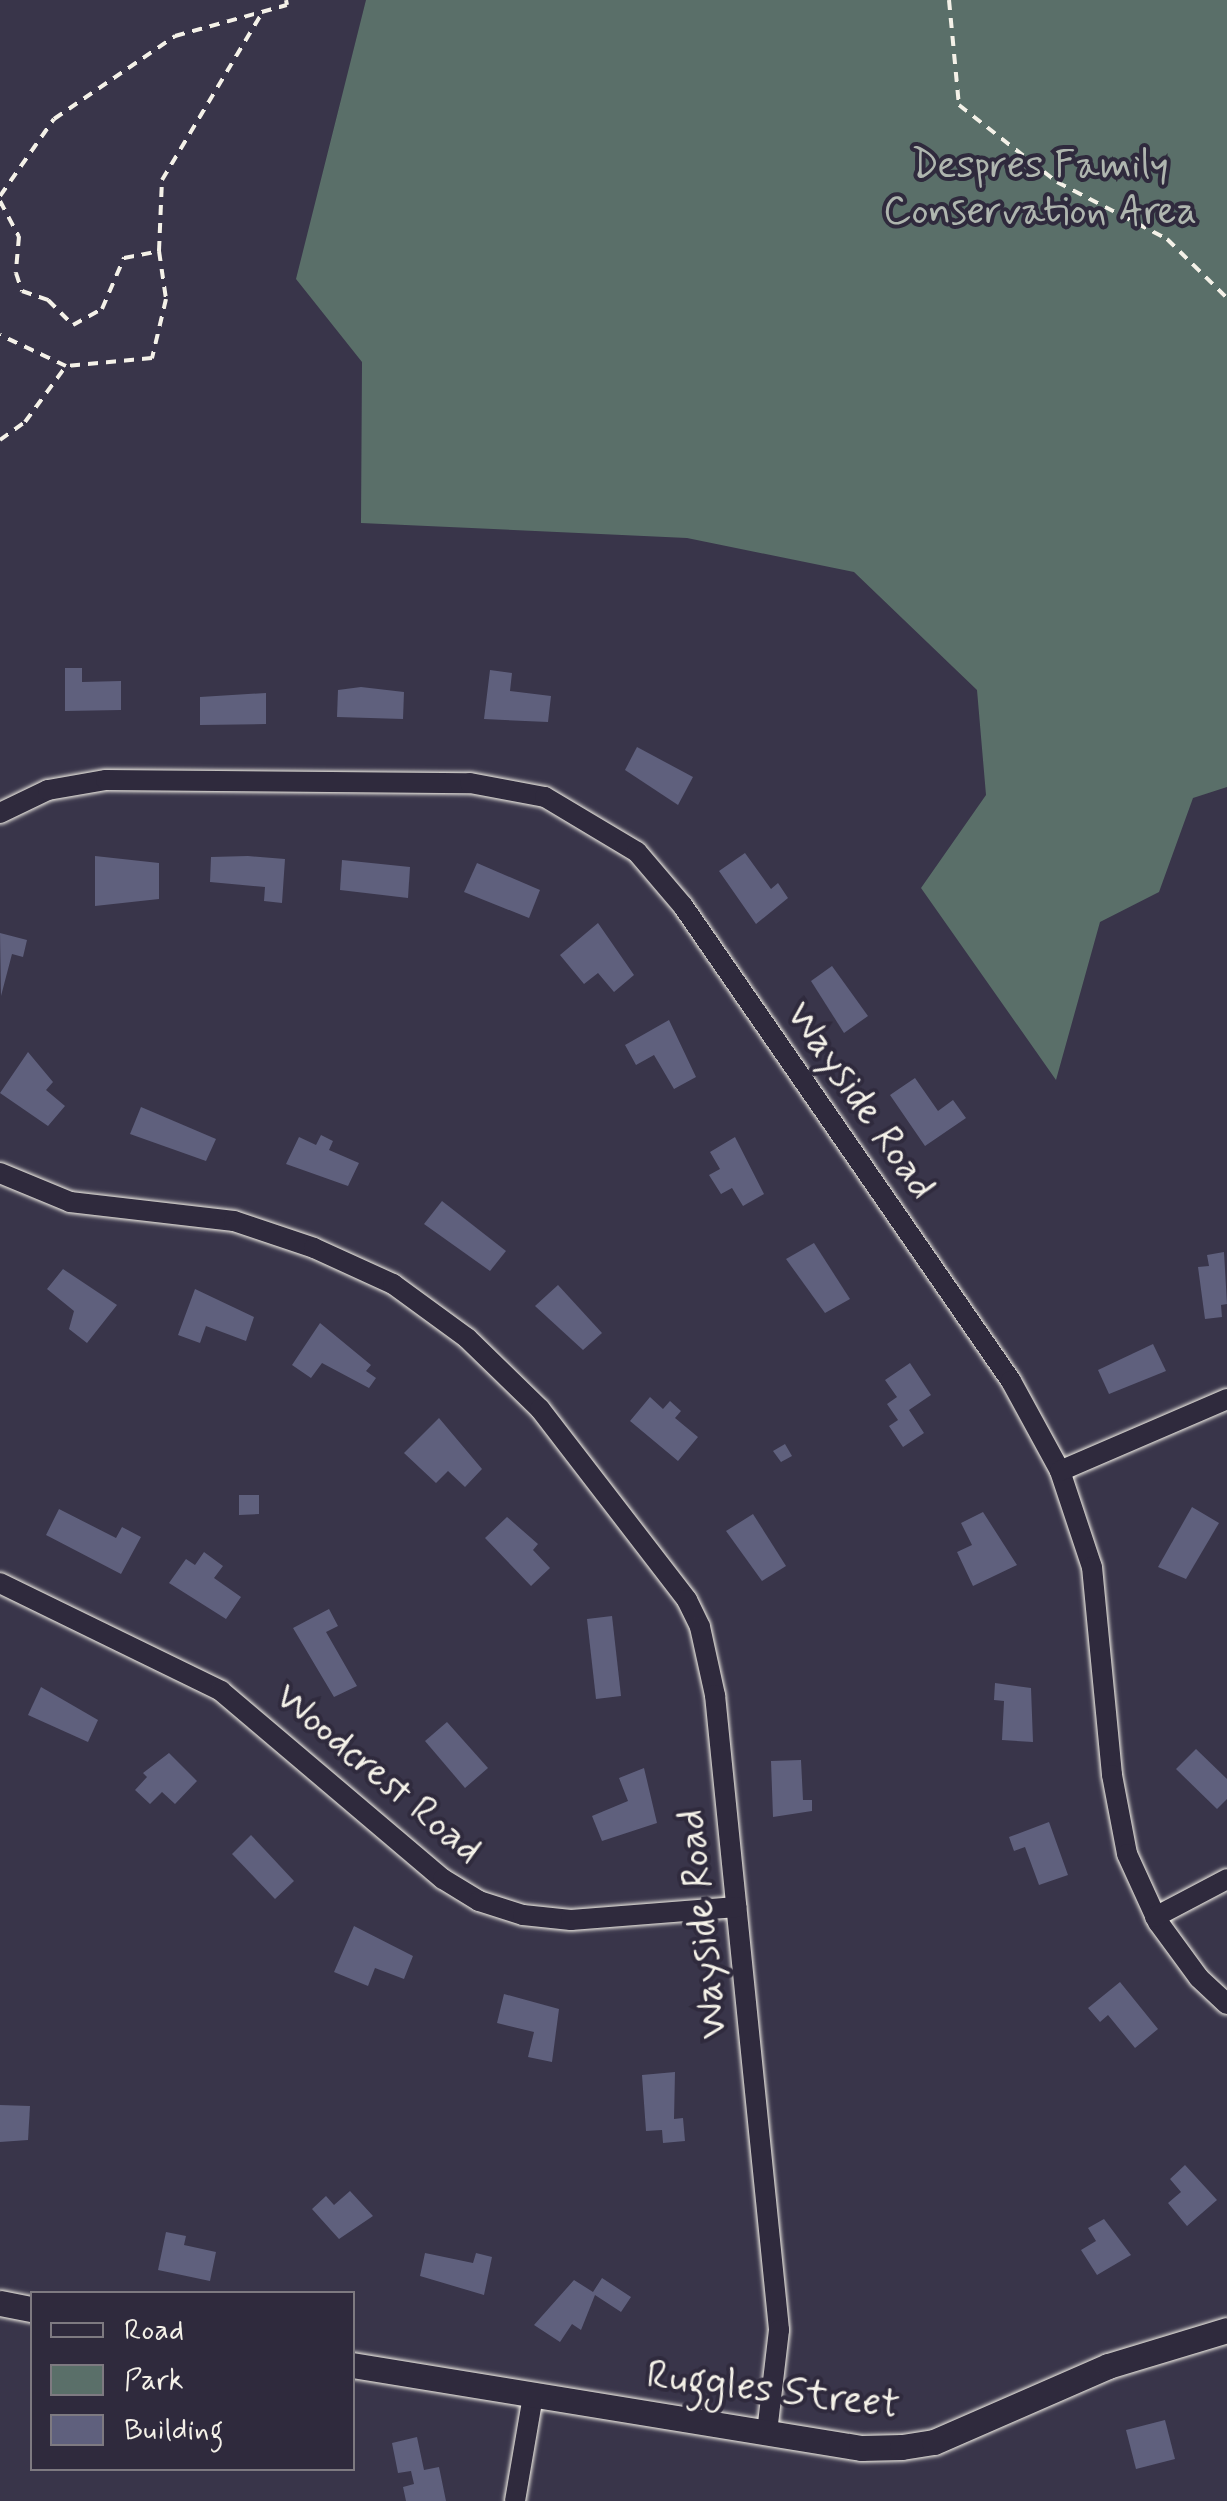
<!DOCTYPE html>
<style>
body{margin:0}
#map{position:relative;width:1227px;height:2501px;overflow:hidden;background:#39354a;font-family:Mynerve,sans-serif}
div>[style]{position:absolute}
[style*='--x']{left:calc(var(--x)*1px);top:calc(var(--y)*1px);width:calc(var(--w)*1px);rotate:calc(var(--a)*1deg)}
.green>*{inset:0;background:#5a6f69}
.building>*{inset:0;background:#5f607d}
.path>*{height:4px;margin-top:-2px;transform-origin:0;background:repeating-linear-gradient(90deg,#f4f1e8 0 10px,transparent 0 18px)}
.roads{filter:drop-shadow(0 0 2px #f4f1e8) drop-shadow(0 0 2px #f4f1e8)}
.minor>*{height:20px;margin:-10px;padding:0 10px;transform-origin:10px;border-radius:10px;background:#2f2a3d}
.tertiary>*{height:25px;margin:-12.5px;padding:0 12.5px;transform-origin:12.5px;border-radius:12.5px;background:#2f2a3d}
span{translate:-50% -50%;white-space:nowrap;text-align:center;line-height:1.15;-webkit-text-stroke:8px #2f2a3d;paint-order:stroke}
.park-label{font-size:40px;color:#afb6af}
.street-label{font-size:40px;color:#f4f1e8}
.legend{position:absolute;left:30px;top:2291px;width:325px;height:180px;box-sizing:border-box;background:#2f2a3d;border:2px solid #7e7a81;margin:0;padding:12px 18px;list-style:none;font-size:30px;color:#f4f1e8}
.legend li{display:flex;align-items:center;gap:20px;height:50px}
.legend b{width:50px;border:2px solid #7e7a81}
</style>
<div id="map">
<div class="green">
<i style="clip-path:polygon(366px 0,1227px 0,1227px 787px,1193px 798px,1159px 892px,1100px 922px,1056px 1080px,921px 888px,986px 795px,977px 690px,854px 572px,687px 538px,361px 523px,362px 362px,296px 279px)"></i>
</div>
<div class="building">
<i style="clip-path:polygon(65px 668px,82px 668px,82px 682px,121px 681px,121px 710px,65px 711px)"></i>
<i style="clip-path:polygon(490px 670px,512px 673px,510px 691px,551px 696px,548px 722px,484px 719px)"></i>
<i style="clip-path:polygon(361px 687px,404px 692px,403px 719px,337px 717px,338px 690px)"></i>
<i style="clip-path:polygon(266px 693px,266px 724px,200px 725px,200px 697px)"></i>
<i style="clip-path:polygon(637px 747px,693px 777px,678px 805px,625px 770px)"></i>
<i style="clip-path:polygon(745px 853px,771px 889px,778px 883px,788px 898px,756px 924px,719px 871px)"></i>
<i style="clip-path:polygon(95px 856px,159px 863px,159px 899px,95px 906px)"></i>
<i style="clip-path:polygon(248px 856px,285px 859px,282px 903px,264px 901px,265px 887px,210px 882px,211px 857px)"></i>
<i style="clip-path:polygon(342px 860px,410px 867px,408px 898px,340px 890px)"></i>
<i style="clip-path:polygon(477px 863px,540px 890px,529px 918px,464px 892px)"></i>
<i style="clip-path:polygon(598px 923px,634px 975px,614px 992px,598px 973px,584px 984px,560px 955px)"></i>
<i style="clip-path:polygon(0 933px,27px 940px,23px 957px,12px 954px,1px 996px)"></i>
<i style="clip-path:polygon(832px 966px,868px 1016px,844px 1033px,811px 981px)"></i>
<i style="clip-path:polygon(669px 1020px,696px 1077px,674px 1089px,654px 1055px,636px 1065px,625px 1045px)"></i>
<i style="clip-path:polygon(28px 1052px,53px 1082px,46px 1090px,65px 1106px,48px 1126px,0 1093px)"></i>
<i style="clip-path:polygon(915px 1078px,938px 1111px,953px 1100px,966px 1118px,925px 1146px,890px 1095px)"></i>
<i style="clip-path:polygon(141px 1107px,216px 1139px,206px 1161px,130px 1134px)"></i>
<i style="clip-path:polygon(321px 1135px,333px 1141px,329px 1150px,359px 1163px,348px 1186px,286px 1164px,299px 1137px,316px 1145px)"></i>
<i style="clip-path:polygon(735px 1137px,764px 1194px,743px 1206px,732px 1188px,721px 1194px,709px 1175px,720px 1169px,710px 1152px)"></i>
<i style="clip-path:polygon(442px 1201px,506px 1251px,490px 1271px,424px 1224px)"></i>
<i style="clip-path:polygon(814px 1243px,850px 1299px,825px 1313px,786px 1259px)"></i>
<i style="clip-path:polygon(1224px 1252px,1227px 1304px,1221px 1305px,1222px 1317px,1205px 1319px,1198px 1267px,1209px 1266px,1207px 1255px)"></i>
<i style="clip-path:polygon(63px 1269px,117px 1305px,87px 1343px,69px 1329px,74px 1311px,47px 1289px)"></i>
<i style="clip-path:polygon(558px 1285px,602px 1333px,583px 1350px,535px 1306px)"></i>
<i style="clip-path:polygon(195px 1289px,254px 1317px,246px 1341px,206px 1326px,200px 1343px,178px 1335px)"></i>
<i style="clip-path:polygon(320px 1323px,371px 1365px,366px 1371px,376px 1378px,369px 1388px,322px 1363px,311px 1378px,292px 1365px)"></i>
<i style="clip-path:polygon(1153px 1344px,1166px 1371px,1109px 1394px,1098px 1370px)"></i>
<i style="clip-path:polygon(910px 1363px,931px 1395px,909px 1410px,924px 1433px,903px 1447px,889px 1426px,898px 1420px,887px 1404px,897px 1397px,885px 1380px)"></i>
<i style="clip-path:polygon(650px 1397px,663px 1409px,670px 1401px,681px 1411px,675px 1418px,698px 1437px,678px 1461px,630px 1421px)"></i>
<i style="clip-path:polygon(439px 1418px,482px 1469px,465px 1487px,448px 1471px,436px 1483px,404px 1453px)"></i>
<i style="clip-path:polygon(785px 1444px,792px 1456px,781px 1462px,773px 1451px)"></i>
<i style="clip-path:polygon(239px 1495px,259px 1495px,259px 1514px,239px 1515px)"></i>
<i style="clip-path:polygon(1192px 1507px,1219px 1523px,1186px 1579px,1158px 1567px)"></i>
<i style="clip-path:polygon(59px 1509px,116px 1538px,122px 1527px,141px 1537px,121px 1574px,46px 1535px)"></i>
<i style="clip-path:polygon(983px 1512px,1017px 1565px,973px 1586px,957px 1552px,972px 1545px,961px 1523px)"></i>
<i style="clip-path:polygon(753px 1514px,786px 1566px,762px 1581px,726px 1531px)"></i>
<i style="clip-path:polygon(507px 1517px,538px 1544px,533px 1550px,550px 1568px,531px 1586px,485px 1538px)"></i>
<i style="clip-path:polygon(204px 1552px,223px 1566px,214px 1578px,241px 1597px,226px 1619px,169px 1583px,186px 1559px,195px 1565px)"></i>
<i style="clip-path:polygon(329px 1609px,338px 1626px,326px 1632px,357px 1686px,334px 1697px,293px 1628px)"></i>
<i style="clip-path:polygon(612px 1616px,621px 1696px,596px 1699px,587px 1619px)"></i>
<i style="clip-path:polygon(995px 1683px,1031px 1688px,1033px 1742px,1002px 1740px,1004px 1701px,994px 1700px)"></i>
<i style="clip-path:polygon(41px 1687px,98px 1720px,88px 1742px,28px 1715px)"></i>
<i style="clip-path:polygon(447px 1722px,488px 1768px,465px 1788px,425px 1741px)"></i>
<i style="clip-path:polygon(1196px 1749px,1227px 1779px,1227px 1799px,1217px 1809px,1176px 1769px)"></i>
<i style="clip-path:polygon(169px 1753px,197px 1781px,175px 1804px,162px 1792px,150px 1804px,135px 1790px,147px 1777px,143px 1773px)"></i>
<i style="clip-path:polygon(801px 1760px,803px 1800px,812px 1800px,812px 1811px,773px 1817px,771px 1761px)"></i>
<i style="clip-path:polygon(644px 1768px,657px 1823px,602px 1841px,592px 1816px,628px 1801px,619px 1778px)"></i>
<i style="clip-path:polygon(1049px 1822px,1068px 1875px,1039px 1885px,1025px 1847px,1014px 1851px,1009px 1837px)"></i>
<i style="clip-path:polygon(251px 1835px,294px 1881px,275px 1899px,232px 1854px)"></i>
<i style="clip-path:polygon(354px 1926px,413px 1956px,404px 1979px,375px 1968px,368px 1986px,334px 1972px)"></i>
<i style="clip-path:polygon(1120px 1982px,1158px 2029px,1135px 2048px,1108px 2015px,1100px 2022px,1088px 2008px)"></i>
<i style="clip-path:polygon(504px 1994px,559px 2009px,552px 2062px,528px 2057px,534px 2032px,497px 2023px)"></i>
<i style="clip-path:polygon(675px 2072px,674px 2119px,683px 2118px,685px 2141px,663px 2143px,662px 2130px,646px 2131px,642px 2075px)"></i>
<i style="clip-path:polygon(0 2105px,30px 2106px,28px 2140px,0 2142px)"></i>
<i style="clip-path:polygon(1185px 2165px,1217px 2200px,1187px 2226px,1168px 2203px,1181px 2192px,1170px 2179px)"></i>
<i style="clip-path:polygon(350px 2191px,373px 2216px,339px 2239px,312px 2209px,326px 2196px,334px 2205px)"></i>
<i style="clip-path:polygon(1104px 2219px,1131px 2255px,1097px 2275px,1081px 2250px,1096px 2241px,1088px 2228px)"></i>
<i style="clip-path:polygon(166px 2232px,186px 2236px,184px 2245px,216px 2252px,210px 2281px,158px 2270px)"></i>
<i style="clip-path:polygon(425px 2253px,473px 2263px,476px 2253px,492px 2257px,484px 2295px,420px 2276px)"></i>
<i style="clip-path:polygon(602px 2278px,631px 2297px,621px 2312px,595px 2295px,581px 2330px,572px 2324px,560px 2342px,534px 2325px,574px 2280px,593px 2292px)"></i>
<i style="clip-path:polygon(1165px 2420px,1175px 2459px,1136px 2469px,1126px 2430px)"></i>
<i style="clip-path:polygon(417px 2437px,424px 2470px,439px 2467px,446px 2501px,406px 2501px,403px 2487px,414px 2484px,411px 2471px,398px 2473px,392px 2443px)"></i>
</div>
<div class="path">
<i style="--x:949;--y:0;--w:105;--a:84.6"></i>
<i style="--x:959;--y:105;--w:125;--a:38.2"></i>
<i style="--x:1057;--y:182;--w:124;--a:27.4"></i>
<i style="--x:1167;--y:239;--w:84;--a:44.5"></i>
<i style="--x:0;--y:196;--w:94;--a:-55"></i>
<i style="--x:54;--y:119;--w:147;--a:-34.4"></i>
<i style="--x:175;--y:36;--w:116;--a:-15.5"></i>
<i style="--x:287;--y:5;--w:5;--a:-101"></i>
<i style="--x:0;--y:201;--w:40;--a:62"></i>
<i style="--x:19;--y:236;--w:37;--a:95"></i>
<i style="--x:16;--y:273;--w:19;--a:72"></i>
<i style="--x:22;--y:291;--w:28;--a:19"></i>
<i style="--x:48;--y:300;--w:35;--a:45"></i>
<i style="--x:73;--y:325;--w:33;--a:-29"></i>
<i style="--x:102;--y:309;--w:56;--a:-66.7"></i>
<i style="--x:124;--y:258;--w:36;--a:-11"></i>
<i style="--x:159;--y:251;--w:49;--a:81.7"></i>
<i style="--x:166;--y:299;--w:61;--a:103.3"></i>
<i style="--x:152;--y:358;--w:86;--a:174.7"></i>
<i style="--x:66;--y:366;--w:73;--a:-154.8"></i>
<i style="--x:159;--y:251;--w:71;--a:-87.6"></i>
<i style="--x:162;--y:180;--w:195;--a:-59.1"></i>
<i style="--x:0;--y:440;--w:31;--a:-36"></i>
<i style="--x:25;--y:422;--w:69;--a:-53.8"></i>
</div>
<div class="roads">
<div class="minor">
<i style="--x:0;--y:813;--w:53;--a:-25.6"></i>
<i style="--x:48;--y:790;--w:59;--a:-9.8"></i>
<i style="--x:106;--y:780;--w:364;--a:0.5"></i>
<i style="--x:470;--y:783;--w:76;--a:10.6"></i>
<i style="--x:545;--y:797;--w:107;--a:30.9"></i>
<i style="--x:637;--y:852;--w:71;--a:49.6"></i>
<i style="--x:683;--y:906;--w:577;--a:55.37"></i>
<i style="--x:1011;--y:1381;--w:102;--a:61.4"></i>
<i style="--x:1060;--y:1471;--w:101;--a:71.6"></i>
<i style="--x:1092;--y:1567;--w:209;--a:84.5"></i>
<i style="--x:1112;--y:1775;--w:80;--a:79.2"></i>
<i style="--x:1127;--y:1854;--w:75;--a:65.5"></i>
<i style="--x:1158;--y:1922;--w:69;--a:53.8"></i>
<i style="--x:1199;--y:1978;--w:38;--a:43"></i>
<i style="--x:0;--y:1173;--w:76;--a:22.5"></i>
<i style="--x:70;--y:1202;--w:165;--a:6.6"></i>
<i style="--x:234;--y:1221;--w:84;--a:18.6"></i>
<i style="--x:314;--y:1248;--w:87;--a:24.5"></i>
<i style="--x:393;--y:1284;--w:92;--a:36.1"></i>
<i style="--x:467;--y:1338;--w:102;--a:44.2"></i>
<i style="--x:540;--y:1409;--w:241;--a:52.4"></i>
<i style="--x:687;--y:1600;--w:30;--a:64"></i>
<i style="--x:700;--y:1627;--w:70;--a:77.6"></i>
<i style="--x:715;--y:1695;--w:638;--a:84.24"></i>
<i style="--x:779;--y:2330;--w:103;--a:96.7"></i>
<i style="--x:1060;--y:1471;--w:182;--a:-23.3"></i>
<i style="--x:0;--y:1583;--w:246;--a:26"></i>
<i style="--x:221;--y:1691;--w:291;--a:40.3"></i>
<i style="--x:443;--y:1879;--w:42;--a:31.4"></i>
<i style="--x:479;--y:1901;--w:46;--a:17.7"></i>
<i style="--x:523;--y:1915;--w:48;--a:5.9"></i>
<i style="--x:571;--y:1920;--w:166;--a:-4.5"></i>
<i style="--x:1155;--y:1917;--w:81;--a:-27.8"></i>
<i style="--x:515;--y:2501;--w:107;--a:-80.3"></i>
</div>
<div class="tertiary">
<i style="--x:0;--y:2303;--w:33;--a:11"></i>
<i style="--x:352;--y:2365;--w:516;--a:9.26"></i>
<i style="--x:861;--y:2448;--w:41;--a:-1.4"></i>
<i style="--x:902;--y:2447;--w:32;--a:-9"></i>
<i style="--x:934;--y:2442;--w:190;--a:-23.6"></i>
<i style="--x:1108;--y:2366;--w:124;--a:-16.8"></i>
</div>
</div>
<div class="park-label">
<span style="left:1040px;top:189px">Despres Family<br>Conservation Area</span>
</div>
<div class="street-label">
<span style="left:860px;top:1101px;rotate:55deg">Wayside Road</span>
<span style="left:378px;top:1774px;rotate:40deg">Woodcrest Road</span>
<span style="left:703px;top:1924px;rotate:-96deg">Wayside Road</span>
<span style="left:773px;top:2391px;rotate:7deg">Ruggles Street</span>
</div>
<ul class="legend">
<li><b style="height:12px;background:#2f2a3d"></b>Road</li>
<li><b style="height:28px;background:#5a6f69"></b>Park</li>
<li><b style="height:28px;background:#5f607d"></b>Building</li>
</ul>
</div>
